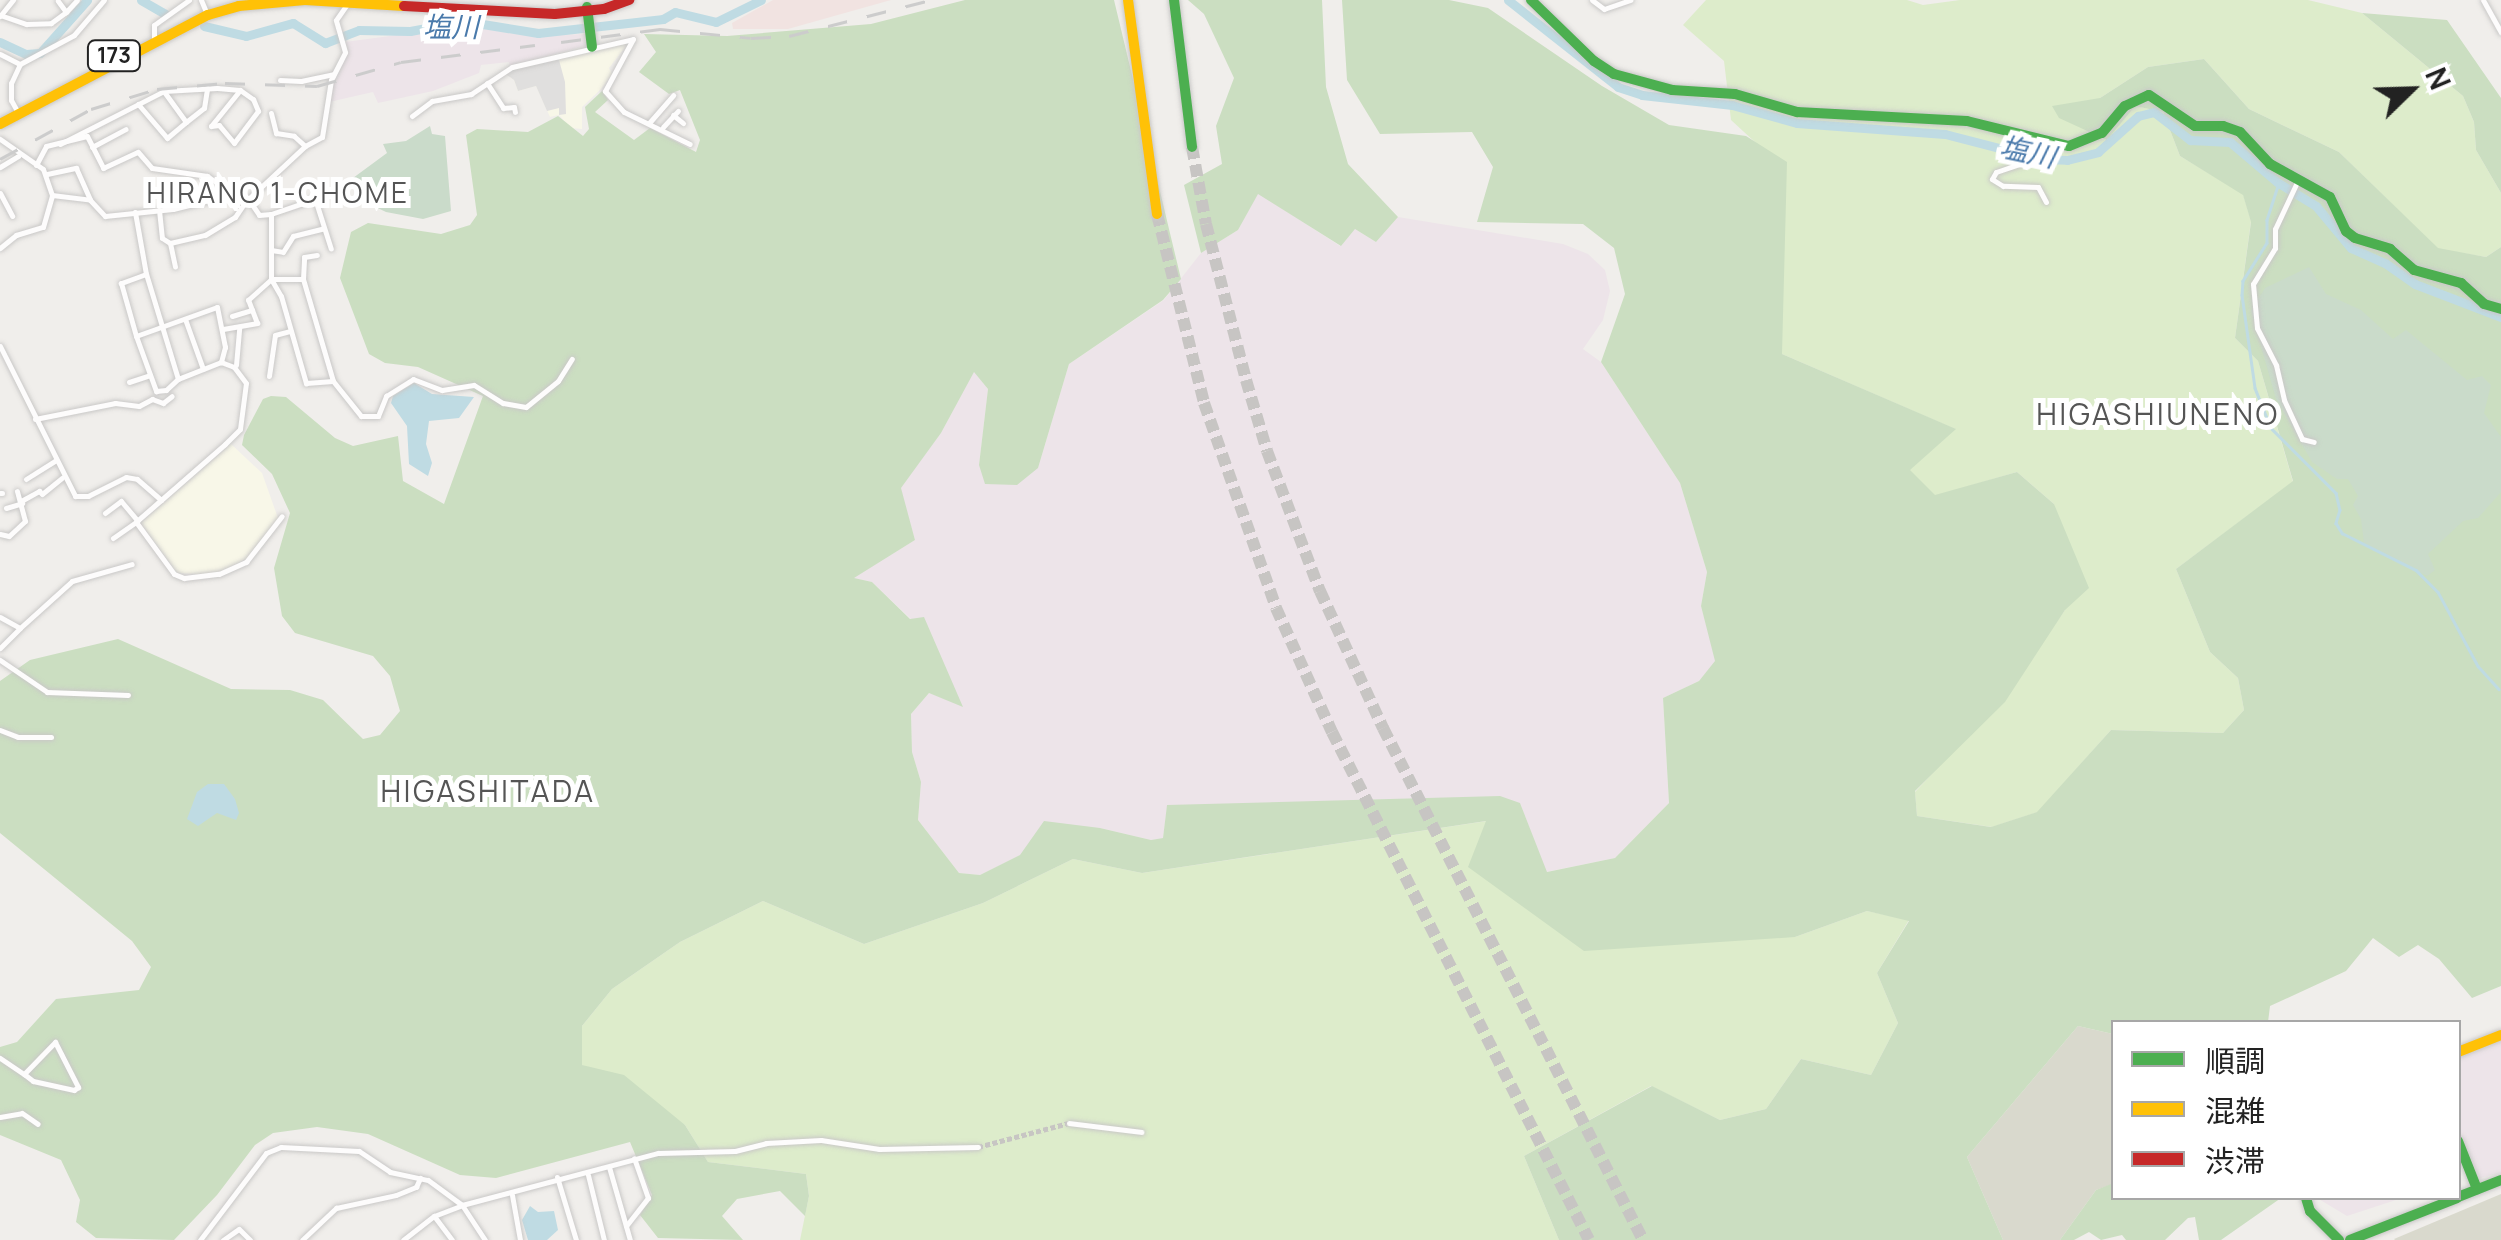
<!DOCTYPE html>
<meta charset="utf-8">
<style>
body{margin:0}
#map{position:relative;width:2501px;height:1240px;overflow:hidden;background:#f0eeeb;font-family:Manrope,"Noto Sans JP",sans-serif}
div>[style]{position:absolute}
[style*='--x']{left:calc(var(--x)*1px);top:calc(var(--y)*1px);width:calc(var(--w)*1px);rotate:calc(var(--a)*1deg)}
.commercial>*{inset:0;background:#f1e3e1}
.industrial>*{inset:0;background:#ede4e9}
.education>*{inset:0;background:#f8f7e8}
.construction>*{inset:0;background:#d9d9cd}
.grass>*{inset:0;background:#ddeccb}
.forest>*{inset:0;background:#cbdec1}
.cemetery>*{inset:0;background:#cadbca}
.parking>*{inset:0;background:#e0dfde}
.water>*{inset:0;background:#bfdbe3}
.stream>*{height:2.5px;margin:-1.25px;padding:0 1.25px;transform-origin:1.25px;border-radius:1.25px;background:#bfdbe3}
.river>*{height:9px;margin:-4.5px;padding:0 4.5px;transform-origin:4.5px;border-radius:4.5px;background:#bfdbe3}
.street-tunnel>*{height:5px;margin-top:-2.5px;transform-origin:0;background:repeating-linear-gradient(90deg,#c7c5c3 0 5px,transparent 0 7.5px)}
.highway-tunnel>*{height:12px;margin-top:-6px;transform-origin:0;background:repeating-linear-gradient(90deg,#c7c5c3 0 12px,transparent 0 18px)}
.roads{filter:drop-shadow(0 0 2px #c9c8c7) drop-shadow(0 0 2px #c9c8c7)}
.street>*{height:5px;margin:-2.5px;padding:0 2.5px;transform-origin:2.5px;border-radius:2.5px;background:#fdfcfc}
.fast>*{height:10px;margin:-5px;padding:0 5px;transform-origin:5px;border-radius:5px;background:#4caf50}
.slow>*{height:10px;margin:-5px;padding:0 5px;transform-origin:5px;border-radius:5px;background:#ffc107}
.jam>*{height:10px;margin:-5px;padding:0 5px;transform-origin:5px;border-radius:5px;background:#c62828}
.rail>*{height:2.5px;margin-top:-1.25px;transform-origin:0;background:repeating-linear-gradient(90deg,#ccc 0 20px,transparent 0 40px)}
span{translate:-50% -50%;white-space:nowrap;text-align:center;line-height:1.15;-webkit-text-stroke:10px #fff;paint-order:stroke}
.shield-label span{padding:2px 8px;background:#fff;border:2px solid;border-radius:8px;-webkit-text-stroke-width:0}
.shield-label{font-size:22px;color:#222;font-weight:700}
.water-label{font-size:28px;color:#4a7aab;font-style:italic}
.neighbourhood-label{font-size:28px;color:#555;letter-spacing:2.5px}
.quarter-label{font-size:30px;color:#555;letter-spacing:2.5px}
.legend{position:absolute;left:2111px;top:1020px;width:350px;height:180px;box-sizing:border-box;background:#fff;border:2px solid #a7a7a7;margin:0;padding:12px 18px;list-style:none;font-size:30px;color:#222}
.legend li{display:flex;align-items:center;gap:20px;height:50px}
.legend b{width:50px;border:2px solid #a7a7a7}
.north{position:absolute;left:2361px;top:40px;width:100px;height:100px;-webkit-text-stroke:8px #fff;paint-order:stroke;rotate:67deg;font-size:28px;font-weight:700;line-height:40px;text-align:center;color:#222}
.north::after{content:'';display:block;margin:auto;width:35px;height:45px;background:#222;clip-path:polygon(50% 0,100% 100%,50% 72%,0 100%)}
</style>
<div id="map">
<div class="commercial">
<i style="clip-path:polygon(773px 0,891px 0,788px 29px,733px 29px,732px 23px)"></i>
</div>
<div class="industrial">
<i style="clip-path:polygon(465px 26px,529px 36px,586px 34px,589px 45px,510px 66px,509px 62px,481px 65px,479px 73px,433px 91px,378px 103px,373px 92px,329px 102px,335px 75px,348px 50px,345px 42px)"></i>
<i style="clip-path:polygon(1258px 193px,1340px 246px,1355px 229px,1376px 242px,1398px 217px,1563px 244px,1588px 254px,1605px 270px,1610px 291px,1603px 320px,1583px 349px,1601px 362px,1680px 483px,1707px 572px,1701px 606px,1716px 661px,1699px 681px,1663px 698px,1669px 803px,1615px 858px,1546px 872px,1520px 803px,1167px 806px,1163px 838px,1151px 840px,1100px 828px,1021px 855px,980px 875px,959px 873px,918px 820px,921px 782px,912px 752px,911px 714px,929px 693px,962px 705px,911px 619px,872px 582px,853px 578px,915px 540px,900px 488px,941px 433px,974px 371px,988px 389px,979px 465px,1038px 468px,1069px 364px,1164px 300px,1201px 253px,1238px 230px)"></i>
<i style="clip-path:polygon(2501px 1041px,2501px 1173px,2480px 1178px,2459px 1133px,2458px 1058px)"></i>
<i style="clip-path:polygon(2317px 1198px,2402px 1198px,2347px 1216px)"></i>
</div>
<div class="education">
<i style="clip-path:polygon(630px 41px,609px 68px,612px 74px,601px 89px,582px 107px,582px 129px,571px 128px,559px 115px,550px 117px,536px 86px,518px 91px,514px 80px,504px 73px)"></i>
<i style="clip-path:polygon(231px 444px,262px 473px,279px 521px,253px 555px,215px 575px,177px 573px,141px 523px)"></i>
</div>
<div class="construction">
<i style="clip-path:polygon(2078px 1026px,2113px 1034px,2113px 1184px,2096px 1190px,2060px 1240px,2003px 1240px,1967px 1157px)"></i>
<i style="clip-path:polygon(2501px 1194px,2501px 1240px,2395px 1240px,2394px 1239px)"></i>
</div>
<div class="grass">
<i style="clip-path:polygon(1706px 0,1907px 0,1923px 5px,1960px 0,2308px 0,2362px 13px,2463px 96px,2474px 122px,2476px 150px,2501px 193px,2501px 247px,2486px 257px,2438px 249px,2339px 152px,2249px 109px,2204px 59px,2148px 67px,2100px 98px,2163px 112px,2180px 156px,2243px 194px,2251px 221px,2235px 338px,2258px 361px,2293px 482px,2176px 569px,2210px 652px,2238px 678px,2244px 710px,2223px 733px,2111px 730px,2038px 812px,1992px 827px,1917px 816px,1915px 792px,2003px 698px,2065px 610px,2054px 504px,2017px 472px,1935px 496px,1909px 470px,1955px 429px,1782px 354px,1769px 155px,1731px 120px,1724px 61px,1683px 25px)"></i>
<i style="clip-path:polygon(1487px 821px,1469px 867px,1795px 937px,1867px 911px,1909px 920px,1877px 973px,1898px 1023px,1871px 1075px,1801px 1059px,1766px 1109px,1720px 1120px,1651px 1086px,1524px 1156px,1559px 1240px,800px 1240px,809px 1196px,806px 1174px,708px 1162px,685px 1125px,582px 1065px,582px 1026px,612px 989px,680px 942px,763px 901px,864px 944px,983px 903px,1073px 859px,1142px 873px)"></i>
</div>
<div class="forest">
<i style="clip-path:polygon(965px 0,1114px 0,1181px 279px,1163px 300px,1069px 364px,1038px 468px,1017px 485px,985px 484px,979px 465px,988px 389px,974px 372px,941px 433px,901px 488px,915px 540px,854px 578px,872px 582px,910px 619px,924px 617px,963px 707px,929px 693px,911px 714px,912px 752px,921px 782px,918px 820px,959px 873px,980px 875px,1020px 855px,1044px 821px,1100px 828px,1151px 840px,1163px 838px,1167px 805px,1500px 796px,1520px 803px,1547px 872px,1615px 858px,1669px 803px,1663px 698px,1699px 681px,1715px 661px,1701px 606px,1707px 572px,1680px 483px,1601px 362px,1625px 294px,1614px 248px,1583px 224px,1477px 222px,1493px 167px,1472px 132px,1380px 134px,1347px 80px,1342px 0,1449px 0,1488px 8px,1602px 86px,1669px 125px,1746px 136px,1787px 162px,1782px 354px,1956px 429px,1910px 470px,1935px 495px,2017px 472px,2054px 504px,2089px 588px,2065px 610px,2005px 702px,1915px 791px,1917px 816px,1991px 827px,2037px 812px,2111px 730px,2223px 733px,2244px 710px,2238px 678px,2210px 652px,2176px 569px,2293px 481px,2258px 361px,2235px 338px,2251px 222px,2243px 195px,2180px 156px,2163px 112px,2135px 106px,2107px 140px,2059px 118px,2052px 106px,2100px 98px,2148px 67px,2204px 59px,2249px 109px,2339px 152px,2438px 248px,2486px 257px,2501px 247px,2501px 986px,2472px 998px,2439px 959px,2418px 945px,2399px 957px,2373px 938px,2346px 971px,2270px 1006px,2268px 1022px,2114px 1022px,2113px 1034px,2078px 1026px,1967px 1157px,2003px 1240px,1559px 1240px,1524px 1156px,1652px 1086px,1720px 1120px,1766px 1109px,1801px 1059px,1871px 1075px,1898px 1023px,1877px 973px,1909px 921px,1867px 911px,1795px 937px,1584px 951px,1468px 867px,1486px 821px,1142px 873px,1073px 859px,983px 903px,864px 944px,763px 901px,680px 942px,612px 989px,582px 1026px,582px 1065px,624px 1075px,685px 1125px,708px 1162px,806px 1174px,809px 1196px,805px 1216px,780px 1191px,737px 1199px,722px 1216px,743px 1240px,658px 1238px,640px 1215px,652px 1195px,630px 1142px,496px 1178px,460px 1175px,368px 1134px,317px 1127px,273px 1133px,255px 1145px,217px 1195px,174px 1240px,96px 1238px,76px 1222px,80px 1200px,61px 1160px,0 1135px,0 1047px,17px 1042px,56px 999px,139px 990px,151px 967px,132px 941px,0 833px,0 681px,30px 660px,118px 639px,231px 689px,290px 690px,323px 700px,363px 739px,380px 735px,400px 711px,390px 676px,373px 656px,295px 633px,282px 616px,274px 568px,290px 513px,272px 474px,242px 445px,244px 435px,263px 399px,271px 396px,286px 397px,335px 438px,353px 446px,398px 436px,403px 481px,444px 504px,483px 396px,418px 367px,385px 363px,369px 354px,340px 278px,351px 232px,368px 223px,441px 234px,470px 225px,477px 215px,466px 135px,477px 129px,528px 132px,558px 116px,583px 136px,589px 129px,585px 107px,602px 91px,608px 100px,595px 112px,634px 140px,650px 128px,696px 152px,700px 140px,680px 90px,669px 94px,639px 72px,656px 52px,644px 34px,727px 36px,871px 24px)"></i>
<i style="clip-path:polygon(1188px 0,1322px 0,1326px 87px,1348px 164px,1398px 217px,1376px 242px,1355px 229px,1341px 246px,1258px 194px,1238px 230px,1201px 253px,1184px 185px,1222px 164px,1216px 126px,1234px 78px,1204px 14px)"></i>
<i style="clip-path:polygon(2362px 13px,2447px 20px,2501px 98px,2501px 193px,2476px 150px,2474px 122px,2463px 96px)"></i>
<i style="clip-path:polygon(2111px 1184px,2114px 1198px,2281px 1198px,2221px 1240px,2199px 1240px,2195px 1217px,2188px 1218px,2165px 1240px,2126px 1240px,2122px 1235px,2101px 1240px,2089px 1232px,2074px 1240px,2060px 1240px,2096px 1190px)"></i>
</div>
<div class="cemetery">
<i style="clip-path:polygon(430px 126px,432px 134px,445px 136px,451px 211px,423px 219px,386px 212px,363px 201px,353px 178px,387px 153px,383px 144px,406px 141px)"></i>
<i style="clip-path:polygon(2309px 267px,2326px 294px,2361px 310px,2393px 339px,2406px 330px,2467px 380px,2482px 376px,2491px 385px,2484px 413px,2501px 437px,2501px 492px,2478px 518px,2463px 521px,2428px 554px,2435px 570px,2427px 576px,2364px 543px,2361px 519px,2353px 505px,2358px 496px,2348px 479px,2337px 479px,2312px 462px,2276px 399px,2251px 311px,2265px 288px)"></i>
</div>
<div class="parking">
<i style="clip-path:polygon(552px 58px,559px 60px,565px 82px,566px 114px,559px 115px,559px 108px,547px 111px,536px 86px,518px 91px,514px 80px,504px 73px)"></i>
</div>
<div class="water">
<i style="clip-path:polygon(414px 383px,432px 394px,474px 397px,459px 418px,429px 421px,426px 444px,432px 463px,428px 476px,409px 464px,407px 426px,391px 403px,393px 396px)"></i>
<i style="clip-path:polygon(208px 784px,224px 784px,235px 799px,239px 813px,236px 820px,217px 813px,198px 826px,187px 819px,197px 792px)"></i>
<i style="clip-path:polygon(530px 1206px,538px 1212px,554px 1211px,558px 1230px,547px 1240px,528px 1240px,522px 1220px)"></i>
</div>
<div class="stream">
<i style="--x:2279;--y:183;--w:39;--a:108"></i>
<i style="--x:2267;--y:220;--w:23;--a:90"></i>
<i style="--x:2267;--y:243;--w:45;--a:122.3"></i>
<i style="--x:2243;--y:281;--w:14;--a:94"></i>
<i style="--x:2242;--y:295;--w:94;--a:82"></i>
<i style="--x:2255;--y:388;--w:43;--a:68.2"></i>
<i style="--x:2271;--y:428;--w:92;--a:45"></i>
<i style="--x:2336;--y:493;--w:17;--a:77"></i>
<i style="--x:2340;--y:510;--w:14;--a:107"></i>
<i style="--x:2336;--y:523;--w:12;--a:59"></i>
<i style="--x:2342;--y:533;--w:83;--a:26.6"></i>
<i style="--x:2416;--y:570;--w:31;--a:45"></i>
<i style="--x:2438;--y:592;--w:84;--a:61.6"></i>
<i style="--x:2478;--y:666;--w:31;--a:48"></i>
</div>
<div class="river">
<i style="--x:141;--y:0;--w:28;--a:30"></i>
<i style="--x:1508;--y:0;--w:140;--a:38.3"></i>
<i style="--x:1618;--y:87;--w:25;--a:18"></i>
<i style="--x:1642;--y:95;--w:91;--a:6.3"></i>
<i style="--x:1732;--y:105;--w:67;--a:15.5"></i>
<i style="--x:1797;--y:123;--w:148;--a:4.3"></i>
<i style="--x:1945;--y:134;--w:100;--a:14.5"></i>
<i style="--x:2042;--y:159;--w:25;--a:2"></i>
<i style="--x:2067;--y:160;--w:32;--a:-14"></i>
<i style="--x:2098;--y:152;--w:54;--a:-42"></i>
<i style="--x:2138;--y:116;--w:16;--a:-14"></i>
<i style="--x:2154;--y:112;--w:46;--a:37.9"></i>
<i style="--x:2190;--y:140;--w:40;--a:2.9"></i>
<i style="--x:2230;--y:142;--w:62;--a:40.4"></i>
<i style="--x:2277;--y:182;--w:46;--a:31.6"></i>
<i style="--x:2316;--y:206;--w:55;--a:50.2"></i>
<i style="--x:2351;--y:248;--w:37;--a:24"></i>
<i style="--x:2385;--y:263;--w:37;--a:35"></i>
<i style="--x:2415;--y:284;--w:92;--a:21"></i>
<i style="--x:204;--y:26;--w:43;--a:13.4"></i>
<i style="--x:246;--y:36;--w:49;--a:-15.5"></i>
<i style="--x:293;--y:23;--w:38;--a:32"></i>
<i style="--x:325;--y:43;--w:36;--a:-21"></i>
<i style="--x:359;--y:30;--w:51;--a:1.1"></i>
<i style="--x:410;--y:31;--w:55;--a:-10.5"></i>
<i style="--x:464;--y:21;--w:75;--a:9.2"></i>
<i style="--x:538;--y:33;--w:126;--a:-6.4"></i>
<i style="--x:663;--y:19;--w:14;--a:-30"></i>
<i style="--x:675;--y:12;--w:42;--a:13.7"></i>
<i style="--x:716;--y:22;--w:50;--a:-26.1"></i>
<i style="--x:0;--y:42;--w:29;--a:25"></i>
<i style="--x:26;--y:54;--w:14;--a:-4"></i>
<i style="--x:40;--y:53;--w:71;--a:-48.4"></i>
</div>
<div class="street-tunnel">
<i style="--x:978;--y:1147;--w:94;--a:-14.8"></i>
</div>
<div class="highway-tunnel">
<i style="--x:1192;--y:147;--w:78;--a:79.7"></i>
<i style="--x:1206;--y:224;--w:161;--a:75.6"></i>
<i style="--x:1246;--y:380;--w:74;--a:73.5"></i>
<i style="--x:1267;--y:451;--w:150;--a:69.3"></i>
<i style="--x:1320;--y:591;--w:151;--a:65.3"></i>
<i style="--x:1383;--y:728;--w:574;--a:63.08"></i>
<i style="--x:1157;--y:214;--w:195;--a:76"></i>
<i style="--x:1204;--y:403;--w:217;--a:70.6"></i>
<i style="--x:1276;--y:608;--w:136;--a:65.7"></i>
<i style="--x:1332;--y:732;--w:569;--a:63.16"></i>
</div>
<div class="roads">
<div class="street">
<i style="--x:201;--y:0;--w:13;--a:67"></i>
<i style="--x:1592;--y:0;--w:15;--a:37"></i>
<i style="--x:1604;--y:9;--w:28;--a:-19"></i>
<i style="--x:2483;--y:0;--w:37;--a:61"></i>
<i style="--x:66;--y:12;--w:16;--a:-47"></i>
<i style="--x:0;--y:15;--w:28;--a:19"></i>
<i style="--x:26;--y:24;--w:25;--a:-2"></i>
<i style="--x:51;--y:23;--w:19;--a:-36"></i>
<i style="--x:66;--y:12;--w:14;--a:-126"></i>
<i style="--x:0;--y:16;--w:21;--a:-51"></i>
<i style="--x:154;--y:39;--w:14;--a:-90"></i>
<i style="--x:154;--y:25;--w:43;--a:-35.5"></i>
<i style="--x:0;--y:54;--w:22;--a:27"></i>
<i style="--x:20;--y:64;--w:21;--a:115"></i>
<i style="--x:11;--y:83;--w:17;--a:90"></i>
<i style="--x:11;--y:100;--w:13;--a:61"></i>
<i style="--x:20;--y:64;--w:61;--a:-28.2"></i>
<i style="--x:74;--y:35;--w:46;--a:-49.4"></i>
<i style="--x:280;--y:80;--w:21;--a:3"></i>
<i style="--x:301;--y:81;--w:33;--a:-12"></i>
<i style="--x:487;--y:83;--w:30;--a:57"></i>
<i style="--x:503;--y:108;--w:11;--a:-5"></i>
<i style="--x:514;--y:107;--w:5;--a:79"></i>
<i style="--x:138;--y:104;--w:45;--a:49.5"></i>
<i style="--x:167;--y:138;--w:25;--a:-40"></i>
<i style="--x:186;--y:122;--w:37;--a:-126"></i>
<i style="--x:271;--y:113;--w:21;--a:76"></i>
<i style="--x:276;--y:133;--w:18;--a:9"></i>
<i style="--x:294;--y:136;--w:15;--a:42"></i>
<i style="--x:673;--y:115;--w:13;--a:39"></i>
<i style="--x:412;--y:116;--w:25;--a:-37"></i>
<i style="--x:432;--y:101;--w:40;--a:-10"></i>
<i style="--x:471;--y:94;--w:49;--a:-33.4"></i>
<i style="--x:512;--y:67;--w:124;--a:-13"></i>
<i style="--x:633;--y:39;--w:59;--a:118.3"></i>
<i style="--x:605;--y:91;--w:28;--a:48"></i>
<i style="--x:624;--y:112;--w:73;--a:25.9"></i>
<i style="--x:186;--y:122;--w:23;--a:-38"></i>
<i style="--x:204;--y:108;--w:20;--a:-81"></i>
<i style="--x:649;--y:123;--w:37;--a:-49"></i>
<i style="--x:663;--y:127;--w:22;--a:-47"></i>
<i style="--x:0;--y:139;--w:52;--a:34.9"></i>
<i style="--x:43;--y:169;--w:28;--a:71"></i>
<i style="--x:52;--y:195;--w:38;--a:7"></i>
<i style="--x:90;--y:200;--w:22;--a:47"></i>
<i style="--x:105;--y:216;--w:68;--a:-5.9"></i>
<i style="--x:173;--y:209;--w:59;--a:-13.8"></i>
<i style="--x:60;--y:144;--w:117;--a:-27"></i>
<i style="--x:164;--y:91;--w:53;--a:-3.2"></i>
<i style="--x:217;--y:88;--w:23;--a:5"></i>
<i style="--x:240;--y:90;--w:16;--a:35"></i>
<i style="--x:253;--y:99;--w:13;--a:67"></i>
<i style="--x:258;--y:111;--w:40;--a:127"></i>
<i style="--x:234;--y:143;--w:23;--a:-130"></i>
<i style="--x:219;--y:125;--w:8;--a:173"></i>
<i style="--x:211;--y:126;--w:46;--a:-51.1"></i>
<i style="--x:92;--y:147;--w:38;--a:-28"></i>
<i style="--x:36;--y:165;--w:21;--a:-62"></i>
<i style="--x:46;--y:146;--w:42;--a:-13.7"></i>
<i style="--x:87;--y:136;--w:36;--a:63"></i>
<i style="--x:103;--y:168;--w:38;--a:-25"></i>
<i style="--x:138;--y:152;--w:21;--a:49"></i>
<i style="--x:152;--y:168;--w:56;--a:8.3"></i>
<i style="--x:207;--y:176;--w:46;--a:34.4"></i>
<i style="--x:245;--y:202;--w:82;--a:-43"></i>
<i style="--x:305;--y:146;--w:19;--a:-28"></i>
<i style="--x:322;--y:137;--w:58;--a:-81"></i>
<i style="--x:331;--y:80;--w:31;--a:-63"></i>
<i style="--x:345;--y:52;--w:33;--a:-106"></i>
<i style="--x:336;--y:20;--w:19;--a:-55"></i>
<i style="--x:0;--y:167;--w:21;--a:-31"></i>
<i style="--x:47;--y:174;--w:30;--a:-12"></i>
<i style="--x:76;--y:168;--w:35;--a:66"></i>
<i style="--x:2298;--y:180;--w:54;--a:115.1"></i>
<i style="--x:2275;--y:229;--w:19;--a:90"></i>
<i style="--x:2275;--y:248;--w:42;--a:121.4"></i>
<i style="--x:2253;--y:284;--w:44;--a:84.8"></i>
<i style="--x:2257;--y:328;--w:42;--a:62.8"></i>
<i style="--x:2276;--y:365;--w:36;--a:77"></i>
<i style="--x:2284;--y:400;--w:43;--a:65.2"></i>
<i style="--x:2302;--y:439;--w:12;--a:14"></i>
<i style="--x:0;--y:193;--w:26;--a:62"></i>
<i style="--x:249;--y:200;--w:18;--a:56"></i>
<i style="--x:259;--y:215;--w:12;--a:-5"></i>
<i style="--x:271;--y:214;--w:65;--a:90"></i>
<i style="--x:271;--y:279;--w:20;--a:60"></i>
<i style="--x:281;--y:296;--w:91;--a:74"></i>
<i style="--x:306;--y:383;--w:27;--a:-4"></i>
<i style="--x:2046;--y:202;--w:17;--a:-118"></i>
<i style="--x:2038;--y:187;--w:35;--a:-178"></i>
<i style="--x:2003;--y:186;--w:13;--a:-148"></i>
<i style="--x:1992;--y:179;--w:8;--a:-60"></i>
<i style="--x:1996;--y:172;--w:40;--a:-18.9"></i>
<i style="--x:2034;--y:159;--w:26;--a:-32"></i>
<i style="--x:159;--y:210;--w:28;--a:84"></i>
<i style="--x:162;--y:238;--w:9;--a:32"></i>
<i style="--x:170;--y:243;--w:36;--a:-13"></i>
<i style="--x:205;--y:235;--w:35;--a:-31"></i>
<i style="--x:235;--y:217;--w:18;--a:-56"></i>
<i style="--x:271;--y:214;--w:46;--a:-18.8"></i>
<i style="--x:315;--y:199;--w:52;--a:72.3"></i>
<i style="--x:170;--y:243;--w:24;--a:78"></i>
<i style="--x:0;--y:248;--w:21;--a:-39"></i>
<i style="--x:16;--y:235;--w:28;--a:-17"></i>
<i style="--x:43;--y:227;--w:32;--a:-74"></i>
<i style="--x:271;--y:250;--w:12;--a:9"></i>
<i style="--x:283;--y:252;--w:19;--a:-58"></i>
<i style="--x:293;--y:236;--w:30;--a:-14"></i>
<i style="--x:146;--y:274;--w:27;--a:160"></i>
<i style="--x:121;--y:283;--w:55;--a:74.2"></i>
<i style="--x:136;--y:336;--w:59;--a:70"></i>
<i style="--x:156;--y:391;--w:10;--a:-6"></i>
<i style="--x:166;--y:390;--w:16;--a:-43"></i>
<i style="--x:271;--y:279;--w:32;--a:0"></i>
<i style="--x:303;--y:279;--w:106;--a:73.6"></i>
<i style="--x:333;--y:381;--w:45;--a:51.3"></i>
<i style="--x:361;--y:416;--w:17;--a:0"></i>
<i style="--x:378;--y:416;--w:22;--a:-68"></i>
<i style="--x:386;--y:396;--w:32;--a:-32"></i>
<i style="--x:413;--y:379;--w:31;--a:21"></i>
<i style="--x:442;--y:390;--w:32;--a:-9"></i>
<i style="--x:474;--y:385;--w:34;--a:32"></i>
<i style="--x:503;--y:403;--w:23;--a:10"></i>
<i style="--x:526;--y:407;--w:41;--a:-39.1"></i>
<i style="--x:558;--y:381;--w:26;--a:-58"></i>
<i style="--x:303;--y:279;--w:22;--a:-87"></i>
<i style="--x:304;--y:257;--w:13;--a:-9"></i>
<i style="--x:232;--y:316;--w:21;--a:-17"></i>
<i style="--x:185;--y:319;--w:53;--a:70.2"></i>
<i style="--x:223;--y:329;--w:35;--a:-10"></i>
<i style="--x:257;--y:323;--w:25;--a:-111"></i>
<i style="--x:248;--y:300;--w:31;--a:-42"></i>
<i style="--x:136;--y:336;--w:86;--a:-19.7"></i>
<i style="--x:217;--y:307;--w:41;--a:78.7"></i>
<i style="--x:225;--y:347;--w:16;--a:105"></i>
<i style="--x:0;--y:346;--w:168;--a:63.4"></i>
<i style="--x:75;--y:496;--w:13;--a:0"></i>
<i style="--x:88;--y:496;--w:42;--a:-26.6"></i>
<i style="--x:126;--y:477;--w:11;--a:10"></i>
<i style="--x:137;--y:479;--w:32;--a:41"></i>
<i style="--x:161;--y:500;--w:85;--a:-41.2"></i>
<i style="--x:225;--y:444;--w:21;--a:-45"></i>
<i style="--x:240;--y:429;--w:46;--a:-82.6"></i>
<i style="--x:246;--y:383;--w:20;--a:-127"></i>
<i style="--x:234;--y:367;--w:14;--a:-159"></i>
<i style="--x:221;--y:362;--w:46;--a:158.4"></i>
<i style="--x:178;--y:379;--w:110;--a:-106.9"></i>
<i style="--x:146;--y:274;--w:63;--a:-100.1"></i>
<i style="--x:236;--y:365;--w:38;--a:-85"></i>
<i style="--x:269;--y:376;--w:41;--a:-81.7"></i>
<i style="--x:275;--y:335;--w:16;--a:-15"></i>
<i style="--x:129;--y:382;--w:22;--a:-18"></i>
<i style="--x:35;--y:419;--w:82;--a:-11.3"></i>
<i style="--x:115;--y:403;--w:24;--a:7"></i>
<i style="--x:139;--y:406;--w:15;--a:-28"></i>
<i style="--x:152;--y:399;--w:12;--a:20"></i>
<i style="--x:163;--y:403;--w:11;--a:-38"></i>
<i style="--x:26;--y:479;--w:34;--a:-32"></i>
<i style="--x:0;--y:493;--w:2;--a:0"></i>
<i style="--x:161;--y:500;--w:33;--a:139"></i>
<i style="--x:136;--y:522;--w:64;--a:53.8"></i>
<i style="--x:174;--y:574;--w:11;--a:22"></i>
<i style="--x:184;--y:578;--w:35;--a:-7"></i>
<i style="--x:219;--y:574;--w:30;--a:-24"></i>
<i style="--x:246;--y:562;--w:58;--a:-52"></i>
<i style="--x:21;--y:501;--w:21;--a:-29"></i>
<i style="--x:39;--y:491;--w:4;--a:45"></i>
<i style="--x:42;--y:494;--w:26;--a:-39"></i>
<i style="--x:6;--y:508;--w:17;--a:-17"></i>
<i style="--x:105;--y:513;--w:20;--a:-37"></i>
<i style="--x:121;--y:501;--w:26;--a:50"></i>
<i style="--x:0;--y:534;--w:9;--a:13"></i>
<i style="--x:9;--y:536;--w:22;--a:-43"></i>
<i style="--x:25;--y:521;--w:31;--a:-105"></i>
<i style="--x:113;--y:538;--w:28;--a:-35"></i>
<i style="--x:0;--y:617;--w:23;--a:29"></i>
<i style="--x:20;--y:628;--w:70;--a:-42.1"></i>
<i style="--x:72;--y:581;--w:62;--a:-15.8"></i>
<i style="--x:0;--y:648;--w:27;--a:-45"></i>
<i style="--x:0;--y:660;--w:57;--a:34.2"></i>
<i style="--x:47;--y:692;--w:81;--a:2.1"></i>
<i style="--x:0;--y:730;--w:19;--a:21"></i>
<i style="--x:18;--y:737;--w:33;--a:0"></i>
<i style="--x:55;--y:1042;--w:51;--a:62.9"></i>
<i style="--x:78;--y:1087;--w:5;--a:143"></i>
<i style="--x:74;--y:1090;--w:42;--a:-167.6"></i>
<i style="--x:33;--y:1081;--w:11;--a:-142"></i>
<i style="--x:24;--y:1074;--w:45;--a:-45.9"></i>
<i style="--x:0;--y:1058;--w:29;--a:34"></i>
<i style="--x:0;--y:1117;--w:22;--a:-10"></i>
<i style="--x:22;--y:1113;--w:19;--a:35"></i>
<i style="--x:1069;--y:1123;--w:73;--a:7.1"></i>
<i style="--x:609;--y:1167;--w:76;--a:74"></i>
<i style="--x:588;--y:1175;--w:67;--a:76.2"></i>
<i style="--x:557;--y:1177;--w:66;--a:73.2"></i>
<i style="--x:512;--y:1195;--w:46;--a:79.9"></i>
<i style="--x:434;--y:1216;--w:30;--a:53"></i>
<i style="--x:626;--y:1226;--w:36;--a:-52"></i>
<i style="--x:648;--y:1198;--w:42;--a:-109.3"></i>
<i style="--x:200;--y:1240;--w:109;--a:-52.8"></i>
<i style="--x:266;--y:1153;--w:16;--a:-22"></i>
<i style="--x:281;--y:1147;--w:78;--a:2.9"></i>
<i style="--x:359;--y:1151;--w:37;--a:34"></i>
<i style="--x:390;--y:1172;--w:39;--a:12"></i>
<i style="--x:428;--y:1180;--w:42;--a:36.3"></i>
<i style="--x:462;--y:1205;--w:203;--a:-14.9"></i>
<i style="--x:658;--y:1153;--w:77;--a:-1.5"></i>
<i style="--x:735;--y:1151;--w:32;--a:-14"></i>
<i style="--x:766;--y:1143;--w:55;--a:-3.1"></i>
<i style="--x:821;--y:1140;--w:59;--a:8.8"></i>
<i style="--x:879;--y:1149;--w:99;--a:-1.2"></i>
<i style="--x:223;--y:1240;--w:19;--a:-35"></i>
<i style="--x:239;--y:1229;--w:16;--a:45"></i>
<i style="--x:302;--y:1240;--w:47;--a:-43.3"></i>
<i style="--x:336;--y:1208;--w:61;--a:-12.2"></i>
<i style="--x:396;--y:1195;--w:22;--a:-22"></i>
<i style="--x:416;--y:1187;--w:10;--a:-66"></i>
<i style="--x:403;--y:1240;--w:39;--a:-38"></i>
<i style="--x:434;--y:1216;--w:30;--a:-21"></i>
<i style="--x:462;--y:1205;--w:42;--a:56.7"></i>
</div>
<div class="fast">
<i style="--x:1174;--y:0;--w:148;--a:83"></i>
<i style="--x:1531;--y:0;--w:88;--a:44.1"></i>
<i style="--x:1594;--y:61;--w:24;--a:33"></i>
<i style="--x:1614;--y:74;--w:60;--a:15.4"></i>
<i style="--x:1672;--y:90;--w:63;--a:3.6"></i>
<i style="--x:1735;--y:94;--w:65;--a:16.2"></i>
<i style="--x:1797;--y:112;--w:170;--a:3"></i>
<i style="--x:1967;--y:121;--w:105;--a:13.8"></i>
<i style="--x:2069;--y:146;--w:35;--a:-22"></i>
<i style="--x:2102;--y:133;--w:35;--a:-50"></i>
<i style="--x:2125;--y:106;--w:26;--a:-25"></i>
<i style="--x:2149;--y:95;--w:55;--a:34"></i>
<i style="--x:2195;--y:126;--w:28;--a:0"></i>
<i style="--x:2223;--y:126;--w:18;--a:19"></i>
<i style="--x:2240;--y:132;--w:44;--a:46.8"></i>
<i style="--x:2270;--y:164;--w:68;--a:28.8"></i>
<i style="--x:2330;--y:197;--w:38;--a:65"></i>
<i style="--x:2346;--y:231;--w:11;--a:38"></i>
<i style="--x:2355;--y:238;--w:37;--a:17"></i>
<i style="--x:2390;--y:249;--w:32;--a:41"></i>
<i style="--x:2414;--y:270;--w:49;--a:15.5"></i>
<i style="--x:2461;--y:283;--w:31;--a:42"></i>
<i style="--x:2484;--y:304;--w:18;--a:16"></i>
<i style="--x:587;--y:7;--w:40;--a:82.9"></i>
<i style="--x:2458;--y:1141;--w:52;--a:68.4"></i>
<i style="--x:2458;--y:1197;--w:46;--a:-21.6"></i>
<i style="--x:2306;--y:1198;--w:14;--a:73"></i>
<i style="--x:2310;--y:1211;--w:41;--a:45"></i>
<i style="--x:2350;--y:1240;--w:115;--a:-21.4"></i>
</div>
<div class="slow">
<i style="--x:1128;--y:0;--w:216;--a:82.3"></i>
<i style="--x:0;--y:124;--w:235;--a:-27.7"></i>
<i style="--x:208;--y:15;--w:32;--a:-16"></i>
<i style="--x:239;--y:6;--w:66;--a:-5.2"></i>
<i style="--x:305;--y:0;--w:99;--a:3.5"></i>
<i style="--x:2458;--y:1052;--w:46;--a:-21.6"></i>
</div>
<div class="jam">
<i style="--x:404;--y:6;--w:151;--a:3"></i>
<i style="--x:555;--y:14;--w:49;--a:-5.8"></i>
<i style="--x:604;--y:9;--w:27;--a:-20"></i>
</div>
</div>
<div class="rail">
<i style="--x:561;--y:42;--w:100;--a:-7.5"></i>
<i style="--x:660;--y:29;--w:91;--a:5.6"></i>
<i style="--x:751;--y:38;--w:38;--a:-3"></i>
<i style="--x:789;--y:36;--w:146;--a:-14.3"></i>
<i style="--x:0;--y:159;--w:104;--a:-28.8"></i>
<i style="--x:91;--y:109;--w:69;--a:-16.9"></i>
<i style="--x:157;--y:89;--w:68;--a:-5"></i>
<i style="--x:225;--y:83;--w:92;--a:1.9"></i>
<i style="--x:317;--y:86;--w:87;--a:-15.9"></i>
<i style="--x:401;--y:62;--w:135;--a:-7.2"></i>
</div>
<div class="shield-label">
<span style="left:114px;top:56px">173</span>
</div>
<div class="water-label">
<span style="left:451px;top:26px">塩川</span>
<span style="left:2028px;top:151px;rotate:12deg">塩川</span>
</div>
<div class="neighbourhood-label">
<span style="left:278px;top:192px">HIRANO 1-CHOME</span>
</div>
<div class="quarter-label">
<span style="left:2158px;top:414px">HIGASHIUNENO</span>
<span style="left:488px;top:791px">HIGASHITADA</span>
</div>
<ul class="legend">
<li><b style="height:12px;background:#4caf50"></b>順調</li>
<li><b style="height:12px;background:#ffc107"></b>混雑</li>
<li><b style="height:12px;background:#c62828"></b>渋滞</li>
</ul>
<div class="north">N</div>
</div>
